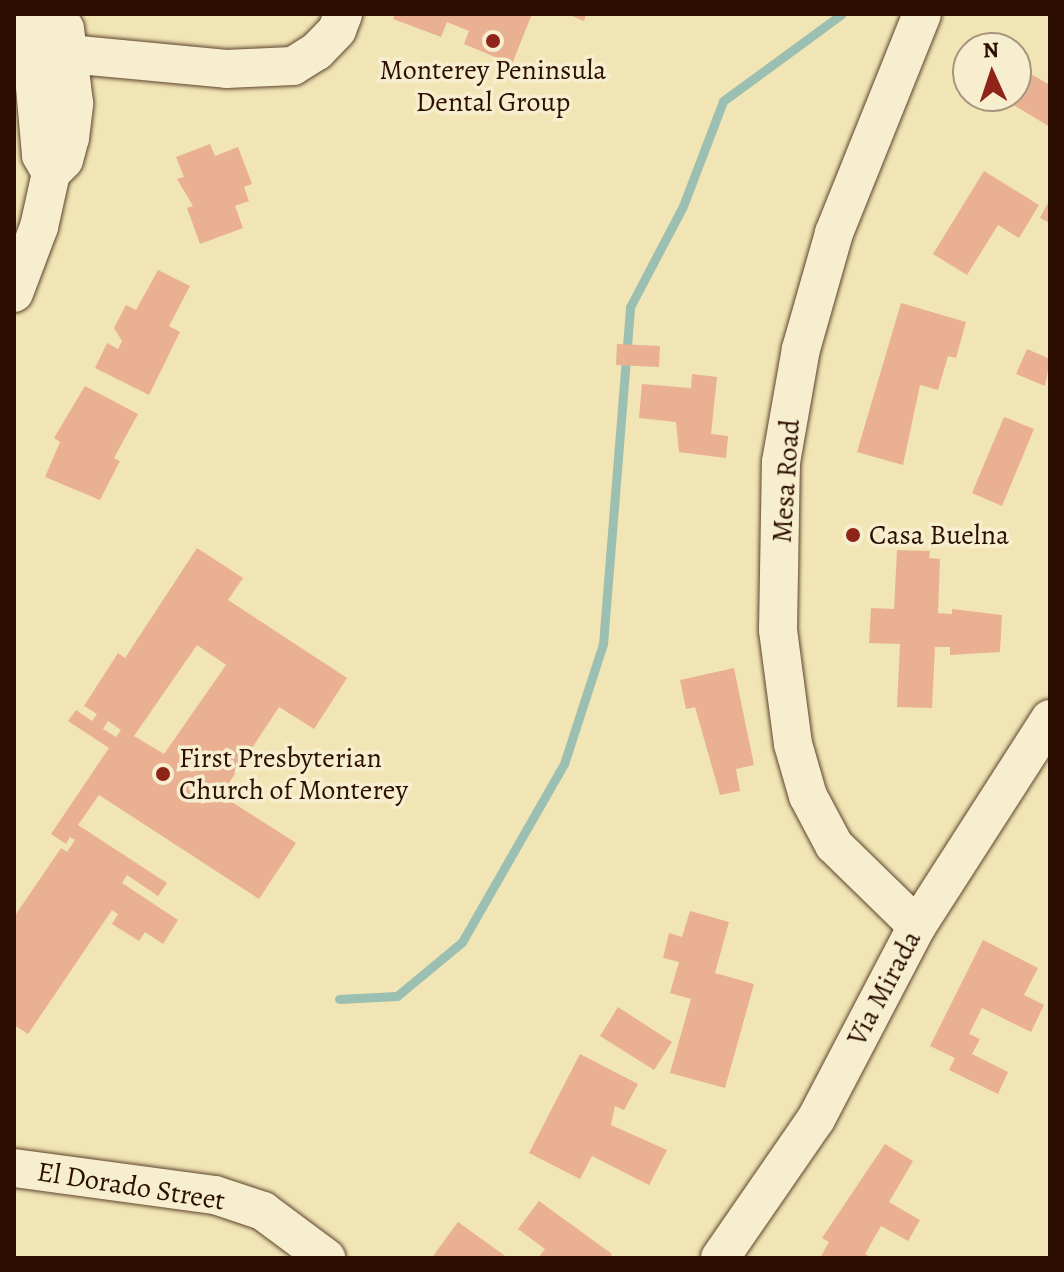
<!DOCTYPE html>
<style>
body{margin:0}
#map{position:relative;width:1064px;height:1272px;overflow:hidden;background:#f2e5b5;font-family:Alegreya,serif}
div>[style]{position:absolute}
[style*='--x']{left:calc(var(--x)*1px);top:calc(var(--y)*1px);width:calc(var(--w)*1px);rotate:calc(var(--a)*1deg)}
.stream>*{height:9px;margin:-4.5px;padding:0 4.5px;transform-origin:4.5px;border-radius:4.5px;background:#9bbfb0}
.building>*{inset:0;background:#e9b091}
.roads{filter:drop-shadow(0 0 2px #5e442d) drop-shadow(0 0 2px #5e442d)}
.minor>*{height:38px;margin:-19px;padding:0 19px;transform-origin:19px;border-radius:19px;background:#f7eecf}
.dots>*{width:22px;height:22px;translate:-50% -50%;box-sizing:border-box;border:4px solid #f7eecf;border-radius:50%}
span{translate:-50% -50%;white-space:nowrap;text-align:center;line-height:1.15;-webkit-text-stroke:7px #f7eecf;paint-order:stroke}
.poi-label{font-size:28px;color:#2c0f00}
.left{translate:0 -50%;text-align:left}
.street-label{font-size:28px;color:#2c0f00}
.frame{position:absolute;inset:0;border:16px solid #2c0f00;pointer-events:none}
.north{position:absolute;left:952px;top:32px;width:80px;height:80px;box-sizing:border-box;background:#f7eecf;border:2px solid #a6957c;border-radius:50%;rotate:357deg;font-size:22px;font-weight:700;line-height:32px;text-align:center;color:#2c0f00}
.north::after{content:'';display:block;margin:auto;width:28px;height:36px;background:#8f2418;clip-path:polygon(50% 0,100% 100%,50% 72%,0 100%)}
</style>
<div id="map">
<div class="stream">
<i style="--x:339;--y:999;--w:58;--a:-3"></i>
<i style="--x:397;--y:996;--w:85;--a:-39.7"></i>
<i style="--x:462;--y:942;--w:205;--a:-60.2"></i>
<i style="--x:564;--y:764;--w:126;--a:-72"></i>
<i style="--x:603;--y:644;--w:338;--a:-85.4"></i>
<i style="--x:630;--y:307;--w:114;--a:-62.3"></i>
<i style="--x:683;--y:206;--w:112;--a:-69.1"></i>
<i style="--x:723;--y:101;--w:147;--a:-36.2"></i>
</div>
<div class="building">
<i style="clip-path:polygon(395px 14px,532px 14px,512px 64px,464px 44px,469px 31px,447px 22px,441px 37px,393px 19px)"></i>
<i style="clip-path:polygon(567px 14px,586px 14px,584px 21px)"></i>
<i style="clip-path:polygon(1031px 74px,1050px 85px,1050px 127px,1012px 104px)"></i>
<i style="clip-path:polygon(210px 144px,215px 156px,238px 147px,252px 184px,244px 187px,249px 201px,235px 206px,243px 228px,200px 244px,187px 208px,193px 206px,177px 179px,184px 177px,176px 157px)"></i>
<i style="clip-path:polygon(984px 171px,1039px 205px,1019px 238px,998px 225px,967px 275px,933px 254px)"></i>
<i style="clip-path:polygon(1050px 199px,1050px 223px,1040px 218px)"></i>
<i style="clip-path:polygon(158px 270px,190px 286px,169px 326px,180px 332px,149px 395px,95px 368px,107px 343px,118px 349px,122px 341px,114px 328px,126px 305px,136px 310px)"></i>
<i style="clip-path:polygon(901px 303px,966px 322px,956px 358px,948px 356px,938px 390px,920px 385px,903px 465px,857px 452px)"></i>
<i style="clip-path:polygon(617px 344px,660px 346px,659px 367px,616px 365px)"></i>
<i style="clip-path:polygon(1027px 349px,1050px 359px,1045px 386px,1016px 374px)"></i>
<i style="clip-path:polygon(692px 374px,717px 377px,711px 434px,728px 436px,726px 458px,679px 452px,676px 422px,639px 418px,642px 384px,691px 388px)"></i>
<i style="clip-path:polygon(85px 386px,138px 414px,114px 458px,120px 461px,100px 500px,45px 477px,60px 442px,54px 438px)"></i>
<i style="clip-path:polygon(1004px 417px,1034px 429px,1002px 506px,972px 493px)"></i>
<i style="clip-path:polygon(evenodd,197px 548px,243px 578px,228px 600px,347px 678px,314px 729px,279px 707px,221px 795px,296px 843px,259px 899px,99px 795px,78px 825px,167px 883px,158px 896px,127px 875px,122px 883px,178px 920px,163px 944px,145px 932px,139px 941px,112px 924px,118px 914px,112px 910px,28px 1034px,14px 1025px,14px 917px,61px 848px,67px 852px,75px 840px,70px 837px,66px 844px,51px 834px,109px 748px,68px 721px,76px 710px,92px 721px,97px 714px,84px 706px,118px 653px,125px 658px,197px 548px,197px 645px,226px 665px,164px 754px,134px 736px,197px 645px,197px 548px,108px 721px,121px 730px,116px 737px,103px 729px,108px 721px)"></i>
<i style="clip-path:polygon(897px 550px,930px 551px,929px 558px,940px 559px,938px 613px,952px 614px,952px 609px,1002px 615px,1000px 652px,950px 655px,950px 647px,935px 647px,932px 708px,897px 707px,900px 644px,869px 643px,871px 608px,894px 609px)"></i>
<i style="clip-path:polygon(734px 668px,754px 765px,736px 769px,740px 791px,720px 795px,695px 707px,686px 709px,680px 680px)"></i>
<i style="clip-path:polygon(690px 911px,729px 922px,715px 973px,754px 984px,725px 1088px,670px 1073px,691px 999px,670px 993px,679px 962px,663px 958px,669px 933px,682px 937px)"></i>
<i style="clip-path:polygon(983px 940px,1038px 968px,1024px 995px,1044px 1005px,1031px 1032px,982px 1008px,969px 1034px,980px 1039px,972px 1054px,1008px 1072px,998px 1094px,949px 1070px,955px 1058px,930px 1046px)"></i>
<i style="clip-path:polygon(618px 1007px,672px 1042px,654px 1070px,600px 1036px)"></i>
<i style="clip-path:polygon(580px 1054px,638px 1084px,624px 1110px,615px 1106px,611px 1125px,667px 1150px,649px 1185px,592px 1156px,580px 1179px,529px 1153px)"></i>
<i style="clip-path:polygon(885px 1144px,913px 1161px,889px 1202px,920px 1220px,908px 1241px,881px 1226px,865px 1254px,872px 1258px,820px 1258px,829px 1242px,822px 1238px)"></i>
<i style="clip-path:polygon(539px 1201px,612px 1254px,609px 1258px,538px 1258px,545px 1249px,518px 1229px)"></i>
<i style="clip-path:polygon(458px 1222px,508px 1258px,433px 1256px)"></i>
</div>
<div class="roads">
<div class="minor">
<i style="--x:42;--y:14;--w:31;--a:79"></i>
<i style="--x:48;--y:44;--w:13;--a:42"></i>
<i style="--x:58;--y:53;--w:169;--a:5.4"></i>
<i style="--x:226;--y:69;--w:67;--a:-2.6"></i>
<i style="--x:293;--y:66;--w:28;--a:-32"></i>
<i style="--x:317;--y:51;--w:29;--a:-46"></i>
<i style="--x:337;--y:30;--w:17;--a:-69"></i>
<i style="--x:29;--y:20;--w:136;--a:84.9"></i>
<i style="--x:41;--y:155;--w:21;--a:61"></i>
<i style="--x:14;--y:293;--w:71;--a:-69.3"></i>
<i style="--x:39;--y:227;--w:55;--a:-77.5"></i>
<i style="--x:51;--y:173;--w:18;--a:-45"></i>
<i style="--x:64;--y:160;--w:23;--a:-75"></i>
<i style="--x:70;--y:138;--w:35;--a:-83"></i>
<i style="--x:74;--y:103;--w:75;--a:-96.9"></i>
<i style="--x:917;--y:926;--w:116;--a:-135.7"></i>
<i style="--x:834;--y:845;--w:55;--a:-118"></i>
<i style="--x:808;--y:796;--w:54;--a:-106.1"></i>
<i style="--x:793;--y:744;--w:115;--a:-97.5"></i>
<i style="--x:778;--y:630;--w:168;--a:-89"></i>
<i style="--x:781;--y:462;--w:115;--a:-80"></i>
<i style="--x:801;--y:349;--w:121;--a:-74.1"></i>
<i style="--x:834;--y:233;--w:236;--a:-68.1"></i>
<i style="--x:14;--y:1168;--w:203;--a:7.7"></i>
<i style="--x:215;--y:1195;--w:51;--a:18.4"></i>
<i style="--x:263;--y:1211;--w:79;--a:36.7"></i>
<i style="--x:720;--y:1258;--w:169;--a:-55.4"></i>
<i style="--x:816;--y:1119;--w:218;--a:-62.4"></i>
<i style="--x:917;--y:926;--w:246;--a:-57.3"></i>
</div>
</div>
<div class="dots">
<i style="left:493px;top:41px;background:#8f2418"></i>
<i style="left:853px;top:535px;background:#8f2418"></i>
<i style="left:163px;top:774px;background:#8f2418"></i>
</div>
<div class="poi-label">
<span style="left:493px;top:86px">Monterey Peninsula<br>Dental Group</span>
<span class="left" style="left:869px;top:535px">Casa Buelna</span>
<span class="left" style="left:179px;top:774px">First Presbyterian<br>Church of Monterey</span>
</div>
<div class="street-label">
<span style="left:786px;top:481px;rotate:-86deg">Mesa Road</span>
<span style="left:884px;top:988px;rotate:-62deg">Via Mirada</span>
<span style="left:131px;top:1186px;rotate:9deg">El Dorado Street</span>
</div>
<div class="frame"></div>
<div class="north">N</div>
</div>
